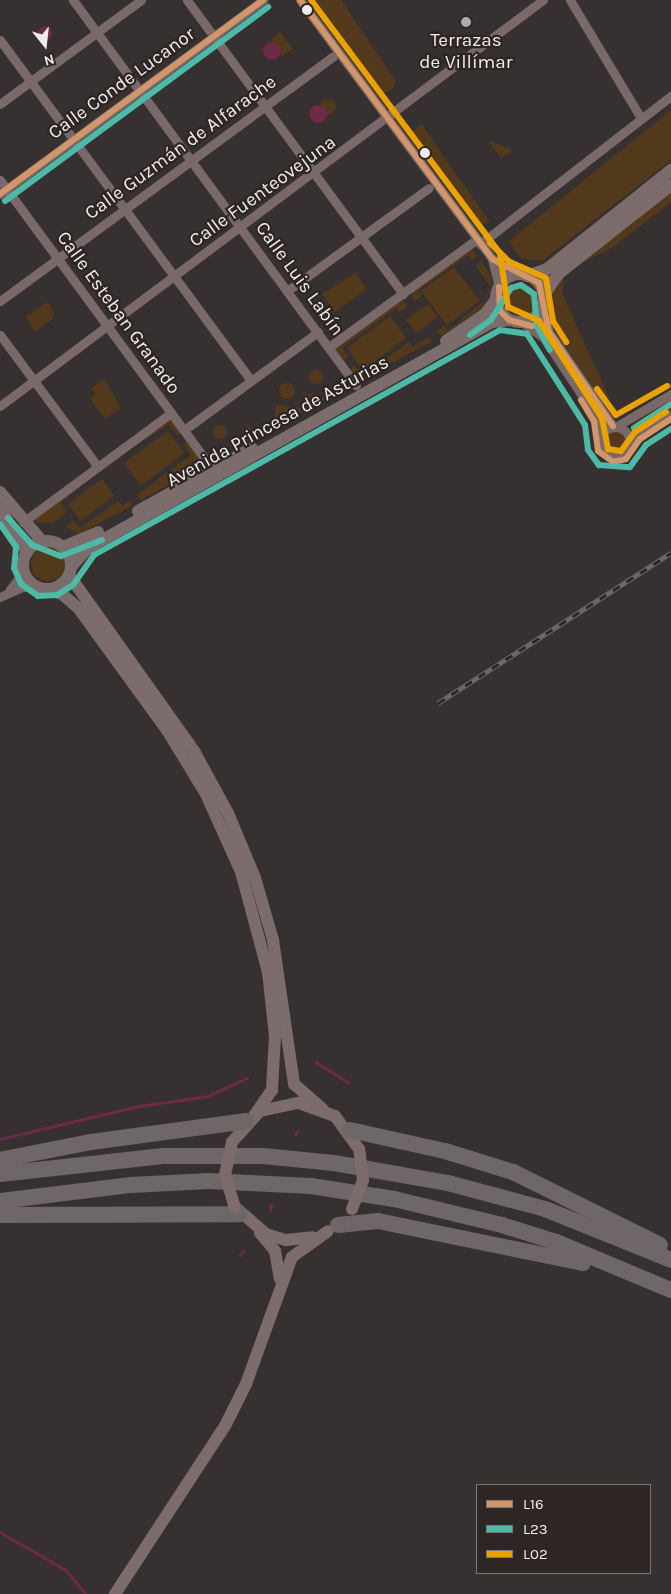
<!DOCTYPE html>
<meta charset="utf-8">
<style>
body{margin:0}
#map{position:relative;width:671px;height:1594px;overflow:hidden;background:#363130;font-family:Karla,sans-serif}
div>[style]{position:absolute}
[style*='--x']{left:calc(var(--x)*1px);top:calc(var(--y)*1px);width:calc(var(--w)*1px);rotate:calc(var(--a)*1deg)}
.green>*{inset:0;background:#53391b}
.round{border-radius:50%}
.water>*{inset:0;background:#6c2948}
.stream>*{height:2.5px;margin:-1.25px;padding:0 1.25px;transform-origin:1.25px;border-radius:1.25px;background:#6c2948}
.street>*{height:9px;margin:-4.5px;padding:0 4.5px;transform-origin:4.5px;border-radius:4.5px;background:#7a696b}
.street>.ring{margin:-4.5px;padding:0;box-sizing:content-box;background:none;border:9px solid #7a696b;border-radius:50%}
.secondary>*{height:12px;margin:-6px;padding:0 6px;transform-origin:6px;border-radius:6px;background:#7d6c6c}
.secondary>.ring{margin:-6px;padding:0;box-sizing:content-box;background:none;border:12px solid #7d6c6c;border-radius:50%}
.highway>*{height:16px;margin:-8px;padding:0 8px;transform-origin:8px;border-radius:8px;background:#6f6767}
.rail>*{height:4.5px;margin-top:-2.25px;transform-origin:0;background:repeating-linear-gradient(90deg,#2e2624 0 8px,#726869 0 16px);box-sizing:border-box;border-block:1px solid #726869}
.secondary-bridge>*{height:12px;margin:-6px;padding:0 6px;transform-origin:6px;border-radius:6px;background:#7d6c6c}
.bus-1>*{height:6px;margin:-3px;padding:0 3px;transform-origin:3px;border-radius:3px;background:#d3966a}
.bus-2>*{height:6px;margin:-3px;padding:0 3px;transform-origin:3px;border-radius:3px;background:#4db9a7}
.bus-3>*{height:6px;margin:-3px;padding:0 3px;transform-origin:3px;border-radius:3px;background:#eaa200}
.dots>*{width:14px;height:14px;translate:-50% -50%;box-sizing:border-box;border:2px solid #2e2624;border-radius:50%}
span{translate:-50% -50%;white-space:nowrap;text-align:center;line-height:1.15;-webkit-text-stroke:4.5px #2e2624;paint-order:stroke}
.poi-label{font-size:19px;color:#f2edec}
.street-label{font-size:19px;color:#f2edec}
.legend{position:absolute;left:476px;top:1484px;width:175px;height:90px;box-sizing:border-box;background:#2e2624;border:1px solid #7c7674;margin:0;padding:6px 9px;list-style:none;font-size:15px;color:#f2edec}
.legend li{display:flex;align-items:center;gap:10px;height:25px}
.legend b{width:25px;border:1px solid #7c7674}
.north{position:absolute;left:20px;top:20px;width:50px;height:50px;-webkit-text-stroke:4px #2e2624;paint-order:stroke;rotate:164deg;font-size:14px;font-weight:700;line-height:20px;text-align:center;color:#f2edec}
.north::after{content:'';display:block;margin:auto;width:18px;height:22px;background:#f2edec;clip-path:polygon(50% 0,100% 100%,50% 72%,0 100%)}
</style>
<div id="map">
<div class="green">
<i style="clip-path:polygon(315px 0,341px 0,395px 80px,394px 88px,384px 94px)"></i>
<i style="clip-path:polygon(280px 32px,293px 49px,282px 56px,271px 40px)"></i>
<i class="round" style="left:320px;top:99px;width:16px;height:16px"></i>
<i style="clip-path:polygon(671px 110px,671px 160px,542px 261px,520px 258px,509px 241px)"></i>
<i style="clip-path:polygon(422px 124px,453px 170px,490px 222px,480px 225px,412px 132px)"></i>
<i style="clip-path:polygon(488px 140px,513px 150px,501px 158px)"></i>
<i style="clip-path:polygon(671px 190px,671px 202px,613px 247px,572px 268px)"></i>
<i style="clip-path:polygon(471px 248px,477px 256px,472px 260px,468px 255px,418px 291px,422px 296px,415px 301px,410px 294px)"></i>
<i style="clip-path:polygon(481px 261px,491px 276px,491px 285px,487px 299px,483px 306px,477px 311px,441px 336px,437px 331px,444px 326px,448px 330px,485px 300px,490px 286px,476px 265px)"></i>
<i style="clip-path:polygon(454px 267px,480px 301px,447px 325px,421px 291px)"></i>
<i style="clip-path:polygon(356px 273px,367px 289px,335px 312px,322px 294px)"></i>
<i style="clip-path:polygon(564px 274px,562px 293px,613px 407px,599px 398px,549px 321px,552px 291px)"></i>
<i class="round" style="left:505px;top:283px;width:32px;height:32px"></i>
<i style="clip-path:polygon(402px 299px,407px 307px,400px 312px,396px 308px,342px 348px,349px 357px,344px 360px,335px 348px)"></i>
<i style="clip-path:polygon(47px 302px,54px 312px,52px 319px,35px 331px,26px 317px)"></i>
<i style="clip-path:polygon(428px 304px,438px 317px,416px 333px,406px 320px)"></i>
<i style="clip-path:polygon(390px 316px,406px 338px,363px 370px,347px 348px)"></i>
<i style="clip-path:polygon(429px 337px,432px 341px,359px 381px,350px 369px,355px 366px,363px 375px,409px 342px,413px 347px)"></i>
<i class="round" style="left:309px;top:370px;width:14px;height:14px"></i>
<i style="clip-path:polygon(104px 379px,121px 408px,105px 419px,90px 398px,95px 394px,91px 388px)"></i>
<i class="round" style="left:279px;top:383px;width:16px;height:16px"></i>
<i style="clip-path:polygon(303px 393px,332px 396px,273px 428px,276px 405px,301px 408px)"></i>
<i style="clip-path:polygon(671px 399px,671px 411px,635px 434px,630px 426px)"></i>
<i style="clip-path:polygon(171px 418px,181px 433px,178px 435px,169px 424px,112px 461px)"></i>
<i class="round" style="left:213px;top:425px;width:14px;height:14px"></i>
<i style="clip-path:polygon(247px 427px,269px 430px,244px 444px)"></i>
<i style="clip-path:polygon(168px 431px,184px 453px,141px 486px,124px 463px)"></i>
<i class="round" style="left:604px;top:431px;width:22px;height:22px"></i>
<i style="clip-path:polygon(187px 441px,205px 465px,141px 500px,137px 495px,191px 455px,183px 444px)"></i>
<i style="clip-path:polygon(104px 467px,61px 503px,67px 512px,53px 523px,38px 523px,34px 519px)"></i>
<i style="clip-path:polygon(102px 479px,114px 496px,80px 521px,68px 504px)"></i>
<i style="clip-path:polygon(118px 501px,122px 506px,130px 501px,133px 505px,79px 534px,65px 526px,73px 520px,80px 528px)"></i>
<i class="round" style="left:31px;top:547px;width:34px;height:34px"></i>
</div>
<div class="water">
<i class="round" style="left:38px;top:26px;width:14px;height:14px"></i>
<i class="round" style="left:263px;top:42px;width:18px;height:18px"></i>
<i class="round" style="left:309px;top:105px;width:18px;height:18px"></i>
</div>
<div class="stream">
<i style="--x:316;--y:1062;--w:38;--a:32"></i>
<i style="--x:295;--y:1134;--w:4;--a:-45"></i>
<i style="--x:0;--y:1139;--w:143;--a:-13.4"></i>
<i style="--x:139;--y:1106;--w:70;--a:-8.2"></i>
<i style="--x:208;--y:1096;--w:43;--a:-24.8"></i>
<i style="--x:270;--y:1210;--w:5;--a:-79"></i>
<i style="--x:240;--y:1255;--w:5;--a:-53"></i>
<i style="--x:0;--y:1532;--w:76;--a:29.9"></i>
<i style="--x:66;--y:1570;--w:31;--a:50"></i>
</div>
<div class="street">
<i style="--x:73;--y:0;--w:478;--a:53.7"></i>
<i style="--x:187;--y:0;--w:365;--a:53.7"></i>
<i style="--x:300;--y:0;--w:322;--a:53.4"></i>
<i style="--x:492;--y:259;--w:32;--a:30"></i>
<i style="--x:570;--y:0;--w:138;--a:59"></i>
<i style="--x:0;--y:40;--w:423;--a:53.6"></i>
<i style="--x:0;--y:104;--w:175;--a:-36.4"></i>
<i style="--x:0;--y:180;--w:353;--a:53.7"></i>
<i style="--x:0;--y:194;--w:327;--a:-36.4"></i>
<i style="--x:480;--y:244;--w:242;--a:-37.8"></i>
<i style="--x:492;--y:259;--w:29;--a:76"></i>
<i style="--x:287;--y:291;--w:175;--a:-36"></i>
<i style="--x:0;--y:301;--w:413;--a:-36.3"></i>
<i style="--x:542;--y:309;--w:24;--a:73"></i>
<i style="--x:549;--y:332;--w:114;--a:55.8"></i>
<i style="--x:522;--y:322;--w:27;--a:36"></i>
<i style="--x:544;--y:338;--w:95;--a:56.6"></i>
<i style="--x:596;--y:417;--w:19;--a:74"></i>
<i style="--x:0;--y:335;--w:164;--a:53.4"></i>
<i style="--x:329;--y:347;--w:183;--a:-36.1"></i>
<i style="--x:0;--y:406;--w:678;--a:-36.79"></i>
<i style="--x:617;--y:426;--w:63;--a:-30.7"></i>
<i class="ring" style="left:600px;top:427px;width:21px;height:21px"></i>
<i style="--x:184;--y:430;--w:166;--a:-36.2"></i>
<i style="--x:631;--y:443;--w:49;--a:-35"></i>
<i style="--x:23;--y:522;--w:184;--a:-36.4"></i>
<i style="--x:9;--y:591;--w:25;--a:-53"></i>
<i style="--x:0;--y:597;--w:24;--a:-24"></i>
<i style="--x:22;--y:587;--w:15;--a:-4"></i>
</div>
<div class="secondary">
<i class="ring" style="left:496px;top:274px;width:36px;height:36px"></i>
<i style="--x:527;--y:276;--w:21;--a:-19"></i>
<i style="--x:547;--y:269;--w:159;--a:-38.6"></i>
<i style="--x:544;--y:295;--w:25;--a:-56"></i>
<i style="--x:558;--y:274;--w:144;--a:-38.2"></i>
<i style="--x:446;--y:341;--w:47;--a:-34.7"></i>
<i style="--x:485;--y:314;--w:18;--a:-52"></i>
<i style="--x:0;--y:492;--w:65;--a:49.4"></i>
<i style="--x:0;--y:508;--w:52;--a:58.5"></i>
<i style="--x:138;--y:511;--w:130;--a:-28.9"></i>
<i class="ring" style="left:23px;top:541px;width:36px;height:36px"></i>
<i style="--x:63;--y:547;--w:38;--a:-23"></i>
<i style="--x:71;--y:567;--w:25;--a:-48"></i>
<i style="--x:88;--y:548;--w:463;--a:-29.2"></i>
<i style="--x:492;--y:322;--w:17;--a:-7"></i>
<i style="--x:69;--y:575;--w:216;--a:54.6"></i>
<i style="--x:194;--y:751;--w:71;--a:61.3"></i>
<i style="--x:228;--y:813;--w:70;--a:67.4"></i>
<i style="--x:255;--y:878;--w:65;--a:73.8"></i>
<i style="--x:273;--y:940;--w:146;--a:81.7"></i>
<i style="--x:294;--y:1084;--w:38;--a:41"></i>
<i style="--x:47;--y:589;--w:16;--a:18"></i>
<i style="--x:62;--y:594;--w:23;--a:41"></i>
<i style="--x:79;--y:609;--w:150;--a:54"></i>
<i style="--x:167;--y:730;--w:75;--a:58.6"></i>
<i style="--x:206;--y:794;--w:85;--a:65.8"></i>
<i style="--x:241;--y:872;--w:104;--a:74.9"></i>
<i style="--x:268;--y:972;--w:64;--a:83.8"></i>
<i style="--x:275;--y:1036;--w:54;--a:93.2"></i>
<i style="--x:272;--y:1090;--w:32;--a:125"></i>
<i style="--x:232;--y:1142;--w:42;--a:-47.9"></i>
<i style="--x:260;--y:1111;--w:40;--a:-12"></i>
<i style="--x:299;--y:1103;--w:38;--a:20"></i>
<i style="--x:335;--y:1116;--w:41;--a:54"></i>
<i style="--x:235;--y:1207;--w:41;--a:41.1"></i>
<i style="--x:266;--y:1234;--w:21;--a:17"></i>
<i style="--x:286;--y:1240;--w:27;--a:-6"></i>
<i style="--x:260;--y:1233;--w:23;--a:50"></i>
<i style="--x:275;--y:1251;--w:28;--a:80"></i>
<i style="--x:115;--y:1594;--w:201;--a:-56.8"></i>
<i style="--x:225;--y:1426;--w:47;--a:-63.4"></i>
<i style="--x:246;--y:1384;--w:135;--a:-70.1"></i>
<i style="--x:292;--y:1257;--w:44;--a:-35.8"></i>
</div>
<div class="highway">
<i style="--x:350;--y:1130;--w:97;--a:12.5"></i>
<i style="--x:445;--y:1151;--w:71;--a:17.2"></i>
<i style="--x:513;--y:1172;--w:164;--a:26.4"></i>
<i style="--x:0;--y:1160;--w:93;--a:-11.2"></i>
<i style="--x:91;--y:1142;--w:157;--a:-7.7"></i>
<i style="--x:0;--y:1174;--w:164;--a:-6.3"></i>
<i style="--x:163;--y:1156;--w:100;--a:0"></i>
<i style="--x:263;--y:1156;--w:71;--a:5.6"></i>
<i style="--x:334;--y:1163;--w:116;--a:10"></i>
<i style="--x:448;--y:1183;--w:100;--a:15"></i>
<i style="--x:545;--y:1209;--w:136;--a:22"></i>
<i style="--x:0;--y:1201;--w:132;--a:-7"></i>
<i style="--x:131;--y:1185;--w:78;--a:-2.9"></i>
<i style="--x:209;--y:1181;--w:102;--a:2.8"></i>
<i style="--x:311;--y:1186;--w:84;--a:8.9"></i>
<i style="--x:394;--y:1199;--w:111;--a:13.5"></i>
<i style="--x:502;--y:1225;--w:57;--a:17.5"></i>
<i style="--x:556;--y:1242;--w:125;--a:22.7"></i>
<i style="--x:0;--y:1215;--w:240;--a:-0.2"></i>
<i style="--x:338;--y:1225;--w:40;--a:-5.7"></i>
<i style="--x:378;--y:1221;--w:209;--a:11.6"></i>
</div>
<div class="rail">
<i style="--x:438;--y:703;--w:277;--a:-32.8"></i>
</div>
<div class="secondary-bridge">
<i style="--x:232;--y:1142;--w:34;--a:102"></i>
<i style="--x:225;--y:1175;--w:34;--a:73"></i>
<i style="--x:352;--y:1209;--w:31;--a:-69"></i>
<i style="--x:363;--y:1180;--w:31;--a:-97"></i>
</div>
<div class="bus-1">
<i style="--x:300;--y:0;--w:322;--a:53.4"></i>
<i style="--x:492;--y:259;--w:53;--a:27.1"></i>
<i style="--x:539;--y:283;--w:50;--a:78.5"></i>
<i style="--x:549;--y:332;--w:114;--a:55.8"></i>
<i style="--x:0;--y:194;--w:327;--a:-36.4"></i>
<i style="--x:499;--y:287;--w:24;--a:88"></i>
<i style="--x:500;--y:311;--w:13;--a:45"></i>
<i style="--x:509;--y:320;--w:24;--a:15"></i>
<i style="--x:581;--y:400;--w:26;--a:59"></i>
<i style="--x:594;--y:422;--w:29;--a:82"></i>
<i style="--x:598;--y:451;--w:19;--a:36"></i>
<i style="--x:613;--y:462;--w:13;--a:-13"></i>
<i style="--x:626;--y:459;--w:24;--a:-55"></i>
<i style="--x:640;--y:439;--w:37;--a:-33"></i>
</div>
<div class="bus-2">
<i style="--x:5;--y:201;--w:327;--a:-36.4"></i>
<i style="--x:470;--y:335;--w:26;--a:-36"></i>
<i style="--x:491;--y:320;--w:38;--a:-58"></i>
<i style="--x:511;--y:288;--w:10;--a:-17"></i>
<i style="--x:521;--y:285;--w:16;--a:35"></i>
<i style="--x:534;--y:294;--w:32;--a:85"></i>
<i style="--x:537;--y:326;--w:27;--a:62"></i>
<i style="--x:634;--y:428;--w:44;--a:-33"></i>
<i style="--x:8;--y:518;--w:36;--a:48"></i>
<i style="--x:32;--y:545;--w:31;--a:21"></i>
<i style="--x:61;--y:556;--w:44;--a:-21.3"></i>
<i style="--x:0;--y:524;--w:28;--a:55"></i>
<i style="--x:16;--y:547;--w:21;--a:95"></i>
<i style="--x:14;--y:568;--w:17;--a:66"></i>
<i style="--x:21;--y:584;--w:21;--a:35"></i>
<i style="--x:38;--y:596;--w:19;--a:-3"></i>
<i style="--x:57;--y:595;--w:19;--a:-32"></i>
<i style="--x:73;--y:585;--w:37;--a:-55"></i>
<i style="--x:94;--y:555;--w:464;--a:-29"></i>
<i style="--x:500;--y:330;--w:27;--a:8"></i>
<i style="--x:527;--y:334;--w:108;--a:57.5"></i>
<i style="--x:585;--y:425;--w:25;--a:83"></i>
<i style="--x:588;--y:450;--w:19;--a:54"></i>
<i style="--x:599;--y:465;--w:31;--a:4"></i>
<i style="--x:630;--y:467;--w:27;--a:-54"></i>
<i style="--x:646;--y:445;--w:30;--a:-33"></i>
</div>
<div class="bus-3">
<i style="--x:311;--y:0;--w:317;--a:53.3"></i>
<i style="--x:500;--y:254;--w:54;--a:81.4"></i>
<i style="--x:508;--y:307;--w:34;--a:24"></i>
<i style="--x:539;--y:321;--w:116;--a:57"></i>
<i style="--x:602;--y:418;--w:32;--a:79"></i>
<i style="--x:608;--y:449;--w:13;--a:9"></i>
<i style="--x:621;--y:451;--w:24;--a:-54"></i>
<i style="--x:635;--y:432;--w:37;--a:-33"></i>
<i style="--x:490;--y:243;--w:28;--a:44"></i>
<i style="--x:510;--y:262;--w:39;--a:24"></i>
<i style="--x:546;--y:278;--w:44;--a:80.8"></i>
<i style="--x:553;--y:321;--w:25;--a:58"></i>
<i style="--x:597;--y:389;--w:32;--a:54"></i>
<i style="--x:616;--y:415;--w:59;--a:-29.6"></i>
</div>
<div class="dots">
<i style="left:307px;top:10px;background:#f2edec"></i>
<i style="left:466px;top:22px;background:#b0abaa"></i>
<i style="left:425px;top:153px;background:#f2edec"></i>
</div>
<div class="poi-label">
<span style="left:466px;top:52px">Terrazas<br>de Villímar</span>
</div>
<div class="street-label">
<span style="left:122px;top:84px;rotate:-36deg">Calle Conde Lucanor</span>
<span style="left:181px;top:148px;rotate:-36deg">Calle Guzmán de Alfarache</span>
<span style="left:263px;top:192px;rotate:-36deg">Calle Fuenteovejuna</span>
<span style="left:299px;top:279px;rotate:54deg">Calle Luis Labín</span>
<span style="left:118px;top:313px;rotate:54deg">Calle Esteban Granado</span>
<span style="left:278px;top:422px;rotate:-29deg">Avenida Princesa de Asturias</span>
</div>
<ul class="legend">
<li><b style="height:6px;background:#d3966a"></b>L16</li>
<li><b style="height:6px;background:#4db9a7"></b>L23</li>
<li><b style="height:6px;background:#eaa200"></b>L02</li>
</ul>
<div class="north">N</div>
</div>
